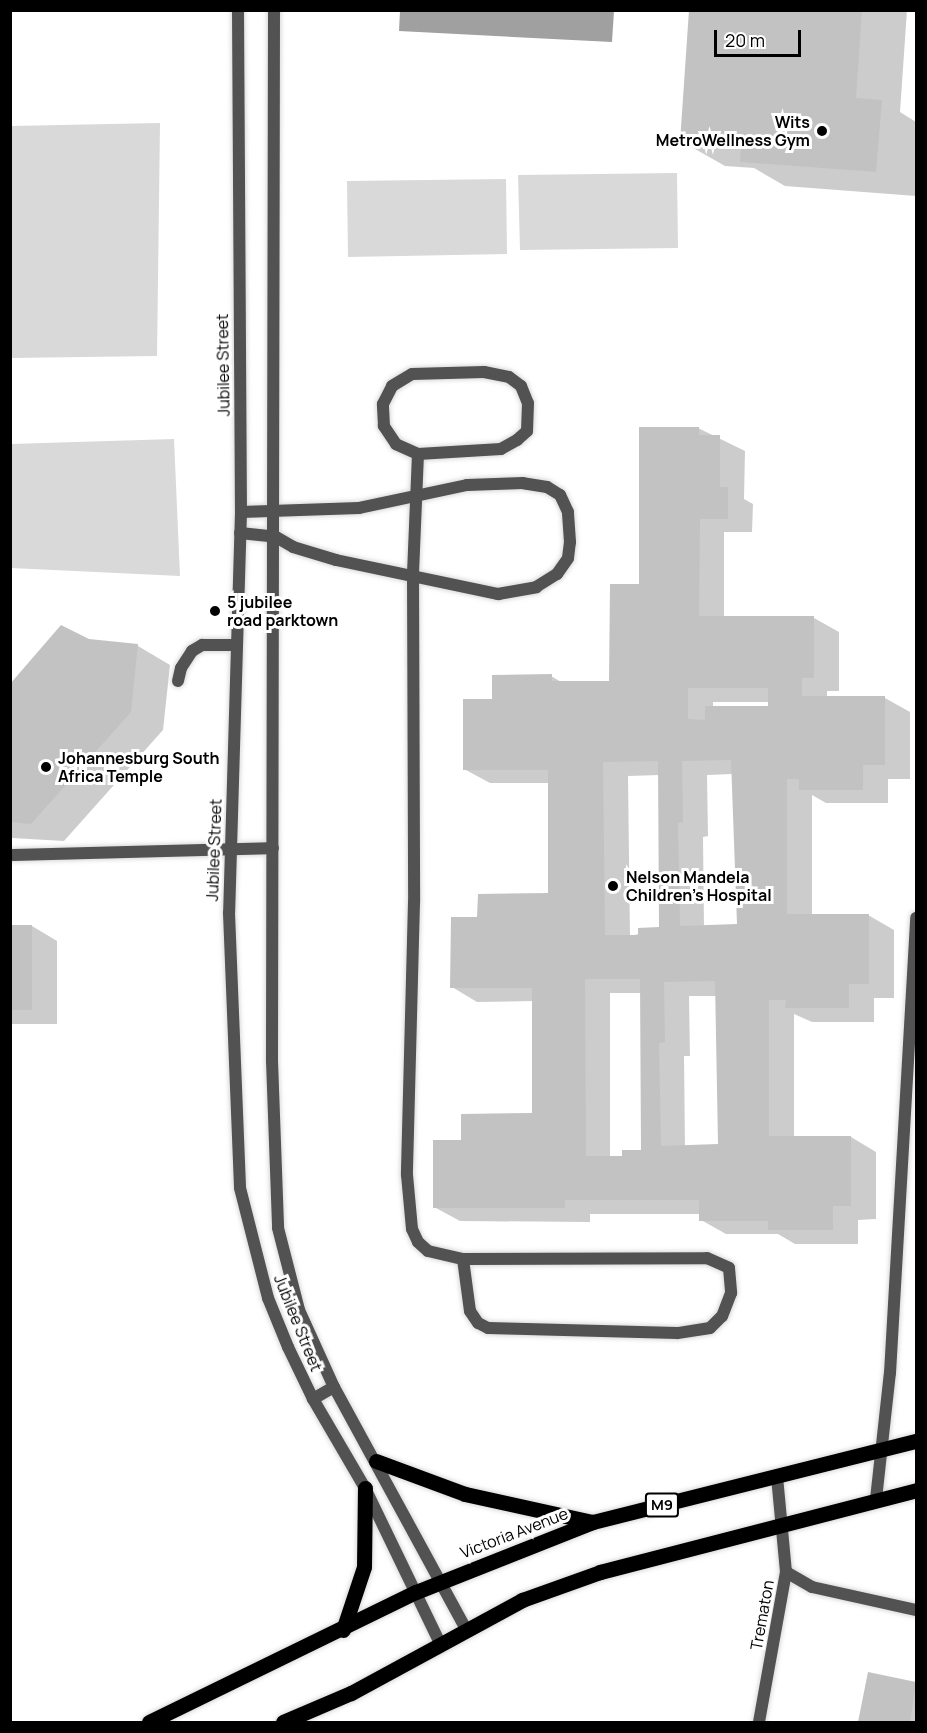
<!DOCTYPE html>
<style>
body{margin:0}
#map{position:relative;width:927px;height:1733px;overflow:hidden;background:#fff;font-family:Manrope,sans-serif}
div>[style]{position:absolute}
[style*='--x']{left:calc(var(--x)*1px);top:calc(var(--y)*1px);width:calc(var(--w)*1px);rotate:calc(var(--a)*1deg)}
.green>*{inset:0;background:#d9d9d9}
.water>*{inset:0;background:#a0a0a0}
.shadow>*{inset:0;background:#0003}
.building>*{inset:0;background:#c2c2c2}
.roads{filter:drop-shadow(0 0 2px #dbdbdb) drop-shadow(0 0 2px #dbdbdb)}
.lane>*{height:12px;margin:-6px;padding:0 6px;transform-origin:6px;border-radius:6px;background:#525252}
.street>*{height:12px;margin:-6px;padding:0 6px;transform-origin:6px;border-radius:6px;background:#525252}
.primary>*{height:15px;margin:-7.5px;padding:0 7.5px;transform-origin:7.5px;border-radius:7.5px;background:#000}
.dots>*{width:16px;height:16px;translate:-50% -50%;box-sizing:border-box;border:3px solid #fff;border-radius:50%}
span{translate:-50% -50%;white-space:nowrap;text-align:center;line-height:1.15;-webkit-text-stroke:6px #fff;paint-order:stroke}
.shield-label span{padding:2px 4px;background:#fff;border:2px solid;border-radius:4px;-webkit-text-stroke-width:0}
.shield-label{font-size:15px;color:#000;font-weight:700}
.poi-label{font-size:16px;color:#000;font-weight:700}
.right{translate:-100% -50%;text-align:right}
.left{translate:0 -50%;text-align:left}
.street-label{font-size:16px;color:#000}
.frame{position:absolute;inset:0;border:12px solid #000;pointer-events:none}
.scale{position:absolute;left:714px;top:30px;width:87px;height:27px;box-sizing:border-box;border:3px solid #000;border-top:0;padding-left:8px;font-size:18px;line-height:21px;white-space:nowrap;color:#000;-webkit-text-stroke:4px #fff;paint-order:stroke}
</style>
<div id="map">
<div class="green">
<i style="clip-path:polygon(160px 123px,157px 356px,11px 358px,11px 126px)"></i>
<i style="clip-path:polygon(677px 173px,678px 248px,520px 250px,518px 175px)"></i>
<i style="clip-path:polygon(506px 179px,507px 254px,348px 257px,347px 181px)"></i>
<i style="clip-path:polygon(174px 439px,180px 576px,11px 568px,11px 444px)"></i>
</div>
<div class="water">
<i style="clip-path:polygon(400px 11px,614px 11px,612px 42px,399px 31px)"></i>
</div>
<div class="shadow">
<i style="clip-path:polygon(691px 10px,907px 10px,900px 112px,916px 122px,916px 196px,785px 186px,754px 168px,725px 166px,681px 141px)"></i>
<i style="clip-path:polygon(evenodd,698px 428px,745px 451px,744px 499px,753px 504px,752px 532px,724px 532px,724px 618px,814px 618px,839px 632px,839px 691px,827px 691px,827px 698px,885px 698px,910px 712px,910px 779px,888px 779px,888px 803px,826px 803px,812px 795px,812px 916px,868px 915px,894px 930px,894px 998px,874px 998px,874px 1022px,812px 1022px,794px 1014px,794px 1137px,851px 1137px,876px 1152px,876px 1219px,858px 1220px,858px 1244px,795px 1244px,778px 1234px,726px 1234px,701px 1220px,701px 1214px,590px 1214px,590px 1222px,460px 1221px,434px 1207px,462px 1142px,534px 1115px,534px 1001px,477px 1002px,452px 987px,479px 918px,550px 895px,550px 783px,490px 783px,464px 769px,494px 700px,551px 676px,563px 683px,611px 683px,640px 585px,698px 428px,713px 702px,770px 702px,770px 707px,713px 707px,713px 702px,698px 428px,733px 774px,738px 926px,704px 927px,703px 837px,708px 836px,707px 775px,733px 774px,698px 428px,659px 775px,661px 929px,630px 936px,628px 776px,659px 775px,698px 428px,610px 993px,642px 993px,642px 1151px,624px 1158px,610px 1158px,610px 993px,698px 428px,689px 996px,717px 996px,720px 1146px,685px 1147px,684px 1056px,690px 1056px,689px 996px)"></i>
<i style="clip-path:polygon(88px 640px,138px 646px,170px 665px,163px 730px,64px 841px,12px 838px,10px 686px)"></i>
<i style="clip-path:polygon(10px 926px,32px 926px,57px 941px,57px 1024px,10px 1024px)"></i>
<i style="clip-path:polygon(869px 1673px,916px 1683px,916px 1722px,859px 1722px)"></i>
</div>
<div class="building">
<i style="clip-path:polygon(689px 10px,862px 10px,856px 98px,882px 100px,876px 172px,740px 162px,741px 146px,680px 142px)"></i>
<i style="clip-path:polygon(evenodd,639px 427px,699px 427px,699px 435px,720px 435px,720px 487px,728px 487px,728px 519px,700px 519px,699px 616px,814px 616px,814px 678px,802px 678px,802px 696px,885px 696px,885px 765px,863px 765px,863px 790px,799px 790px,799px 779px,787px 779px,787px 914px,869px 914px,869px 984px,849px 984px,849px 1008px,785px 1008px,786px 1000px,769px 1000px,769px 1136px,851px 1136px,851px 1206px,833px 1206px,833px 1230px,768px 1230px,768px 1221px,699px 1221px,699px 1200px,565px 1200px,565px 1208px,433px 1208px,433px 1140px,461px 1140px,461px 1114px,532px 1113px,532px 988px,450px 988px,451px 917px,477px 917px,478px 894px,548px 893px,548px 770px,463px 770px,463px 699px,492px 699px,492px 675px,552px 674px,552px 681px,609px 681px,610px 584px,639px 584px,639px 427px,688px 688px,768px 688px,768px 706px,705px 706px,705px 720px,688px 719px,688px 688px,639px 427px,731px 760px,737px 924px,680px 926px,678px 823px,683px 822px,682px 761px,731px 760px,639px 427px,658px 761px,659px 927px,638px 928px,638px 935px,605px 935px,603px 762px,658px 761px,639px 427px,585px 979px,640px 979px,641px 1150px,622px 1150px,622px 1156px,586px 1156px,585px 979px,639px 427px,715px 981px,718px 1144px,661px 1146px,659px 1043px,665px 1042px,664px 982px,715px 981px)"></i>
<i style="clip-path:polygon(61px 625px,89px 639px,138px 644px,131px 712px,31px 824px,10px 822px,10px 684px)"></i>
<i style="clip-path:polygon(10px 925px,32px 925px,32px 1010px,10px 1010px)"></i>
<i style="clip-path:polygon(868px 1672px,916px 1682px,910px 1722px,858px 1722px)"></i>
</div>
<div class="roads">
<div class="lane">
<i style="--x:484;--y:372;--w:25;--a:11"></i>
<i style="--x:509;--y:377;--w:15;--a:37"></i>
<i style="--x:521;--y:386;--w:18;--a:68"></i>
<i style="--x:528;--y:403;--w:28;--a:92"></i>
<i style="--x:527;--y:431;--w:13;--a:138"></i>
<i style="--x:517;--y:440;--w:18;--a:151"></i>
<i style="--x:501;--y:449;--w:83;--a:176.6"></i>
<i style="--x:418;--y:454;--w:24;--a:-156"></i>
<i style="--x:396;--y:444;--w:22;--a:-124"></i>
<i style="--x:384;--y:426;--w:22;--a:-93"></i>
<i style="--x:383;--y:404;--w:20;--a:-63"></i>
<i style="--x:392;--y:386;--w:23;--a:-31"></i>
<i style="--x:412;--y:374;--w:72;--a:-1.6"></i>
<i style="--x:418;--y:454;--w:120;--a:92.4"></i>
<i style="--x:413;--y:574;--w:328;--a:89.8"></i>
<i style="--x:414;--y:902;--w:273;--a:91.5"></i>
<i style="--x:407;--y:1175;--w:54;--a:84.7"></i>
<i style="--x:412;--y:1229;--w:14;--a:65"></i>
<i style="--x:418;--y:1242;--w:13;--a:42"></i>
<i style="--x:428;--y:1251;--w:36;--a:13"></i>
<i style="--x:463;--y:1259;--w:244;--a:-0.2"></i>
<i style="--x:707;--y:1258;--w:24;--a:24"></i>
<i style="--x:729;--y:1268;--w:25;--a:85"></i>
<i style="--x:731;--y:1293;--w:25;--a:111"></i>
<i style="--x:722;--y:1316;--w:17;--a:135"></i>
<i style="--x:710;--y:1328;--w:33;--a:171"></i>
<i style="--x:677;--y:1333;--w:189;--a:-178.5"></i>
<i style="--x:488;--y:1328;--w:11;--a:-153"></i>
<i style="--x:478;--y:1323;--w:14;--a:-124"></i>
<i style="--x:470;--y:1311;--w:52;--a:-97.7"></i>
<i style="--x:240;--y:533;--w:36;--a:6"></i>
<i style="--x:276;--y:537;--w:20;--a:30"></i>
<i style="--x:293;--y:547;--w:45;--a:16.8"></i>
<i style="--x:336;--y:560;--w:166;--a:11.9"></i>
<i style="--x:498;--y:594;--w:39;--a:-10"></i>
<i style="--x:536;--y:587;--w:25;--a:-32"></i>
<i style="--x:557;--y:574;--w:19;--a:-55"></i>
<i style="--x:568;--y:558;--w:16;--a:-83"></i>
<i style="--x:570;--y:542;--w:30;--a:-94"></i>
<i style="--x:568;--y:512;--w:19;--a:-115"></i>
<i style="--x:560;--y:495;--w:15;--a:-148"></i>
<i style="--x:547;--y:487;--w:24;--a:-171"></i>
<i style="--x:523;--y:483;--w:56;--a:178"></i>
<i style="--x:467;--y:485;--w:110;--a:168"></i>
<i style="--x:359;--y:508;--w:118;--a:178.1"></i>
<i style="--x:178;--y:681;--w:13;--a:-77"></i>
<i style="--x:181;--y:668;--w:20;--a:-57"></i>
<i style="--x:192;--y:651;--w:12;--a:-31"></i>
<i style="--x:202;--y:645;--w:35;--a:0"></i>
<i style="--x:10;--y:855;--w:263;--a:-1.5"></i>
<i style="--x:876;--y:1499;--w:127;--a:-83.7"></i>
<i style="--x:890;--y:1373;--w:456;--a:-86.7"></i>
<i style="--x:786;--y:1572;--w:30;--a:30"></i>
<i style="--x:812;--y:1587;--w:107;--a:12.5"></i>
<i style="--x:759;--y:1722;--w:152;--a:-79.8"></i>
<i style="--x:786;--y:1572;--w:95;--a:-95.4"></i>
</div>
<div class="street">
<i style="--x:238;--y:10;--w:502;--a:89.66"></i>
<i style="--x:241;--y:512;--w:401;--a:91.7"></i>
<i style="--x:229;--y:913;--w:275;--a:87.7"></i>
<i style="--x:240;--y:1188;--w:114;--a:75.7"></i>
<i style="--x:268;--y:1298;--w:53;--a:67.8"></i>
<i style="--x:288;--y:1347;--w:58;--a:64.3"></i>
<i style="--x:313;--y:1399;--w:103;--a:59.7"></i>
<i style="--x:365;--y:1488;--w:174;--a:64.2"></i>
<i style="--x:274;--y:10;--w:1051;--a:90.11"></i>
<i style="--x:272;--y:1061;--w:167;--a:87.9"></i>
<i style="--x:278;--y:1228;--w:85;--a:75.6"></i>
<i style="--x:299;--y:1310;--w:85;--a:65.6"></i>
<i style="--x:334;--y:1387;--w:278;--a:61.4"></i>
<i style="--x:313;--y:1399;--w:24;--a:-30"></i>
</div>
<div class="primary">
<i style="--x:376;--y:1461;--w:95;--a:20.3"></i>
<i style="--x:465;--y:1494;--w:130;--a:12.4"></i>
<i style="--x:343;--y:1630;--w:66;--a:-71.6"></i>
<i style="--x:364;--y:1567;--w:79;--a:-89.3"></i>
<i style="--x:149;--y:1722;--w:297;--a:-26"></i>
<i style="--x:416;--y:1592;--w:190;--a:-21.6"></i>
<i style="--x:593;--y:1522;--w:333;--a:-14.1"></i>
<i style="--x:283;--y:1722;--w:74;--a:-23.1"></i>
<i style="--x:351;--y:1693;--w:195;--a:-28.5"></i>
<i style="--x:522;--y:1600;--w:83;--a:-19.7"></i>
<i style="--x:600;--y:1572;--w:326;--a:-14.5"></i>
</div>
</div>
<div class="dots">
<i style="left:822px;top:131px;background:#000"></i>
<i style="left:215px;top:611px;background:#000"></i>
<i style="left:46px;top:767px;background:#000"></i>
<i style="left:613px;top:886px;background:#000"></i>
</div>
<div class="shield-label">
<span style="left:662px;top:1505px">M9</span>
</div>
<div class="poi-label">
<span class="right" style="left:810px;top:131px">Wits<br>MetroWellness Gym</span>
<span class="left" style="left:227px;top:611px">5 jubilee<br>road parktown</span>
<span class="left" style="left:58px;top:767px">Johannesburg South<br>Africa Temple</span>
<span class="left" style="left:626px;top:886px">Nelson Mandela<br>Children's Hospital</span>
</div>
<div class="street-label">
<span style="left:223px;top:365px;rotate:-91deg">Jubilee Street</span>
<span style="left:214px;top:850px;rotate:-88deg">Jubilee Street</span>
<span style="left:298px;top:1323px;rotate:68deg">Jubilee Street</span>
<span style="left:514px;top:1533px;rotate:-21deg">Victoria Avenue</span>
<span style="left:762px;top:1615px;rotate:-80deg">Trematon</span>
</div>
<div class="frame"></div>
<div class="scale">20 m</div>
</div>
